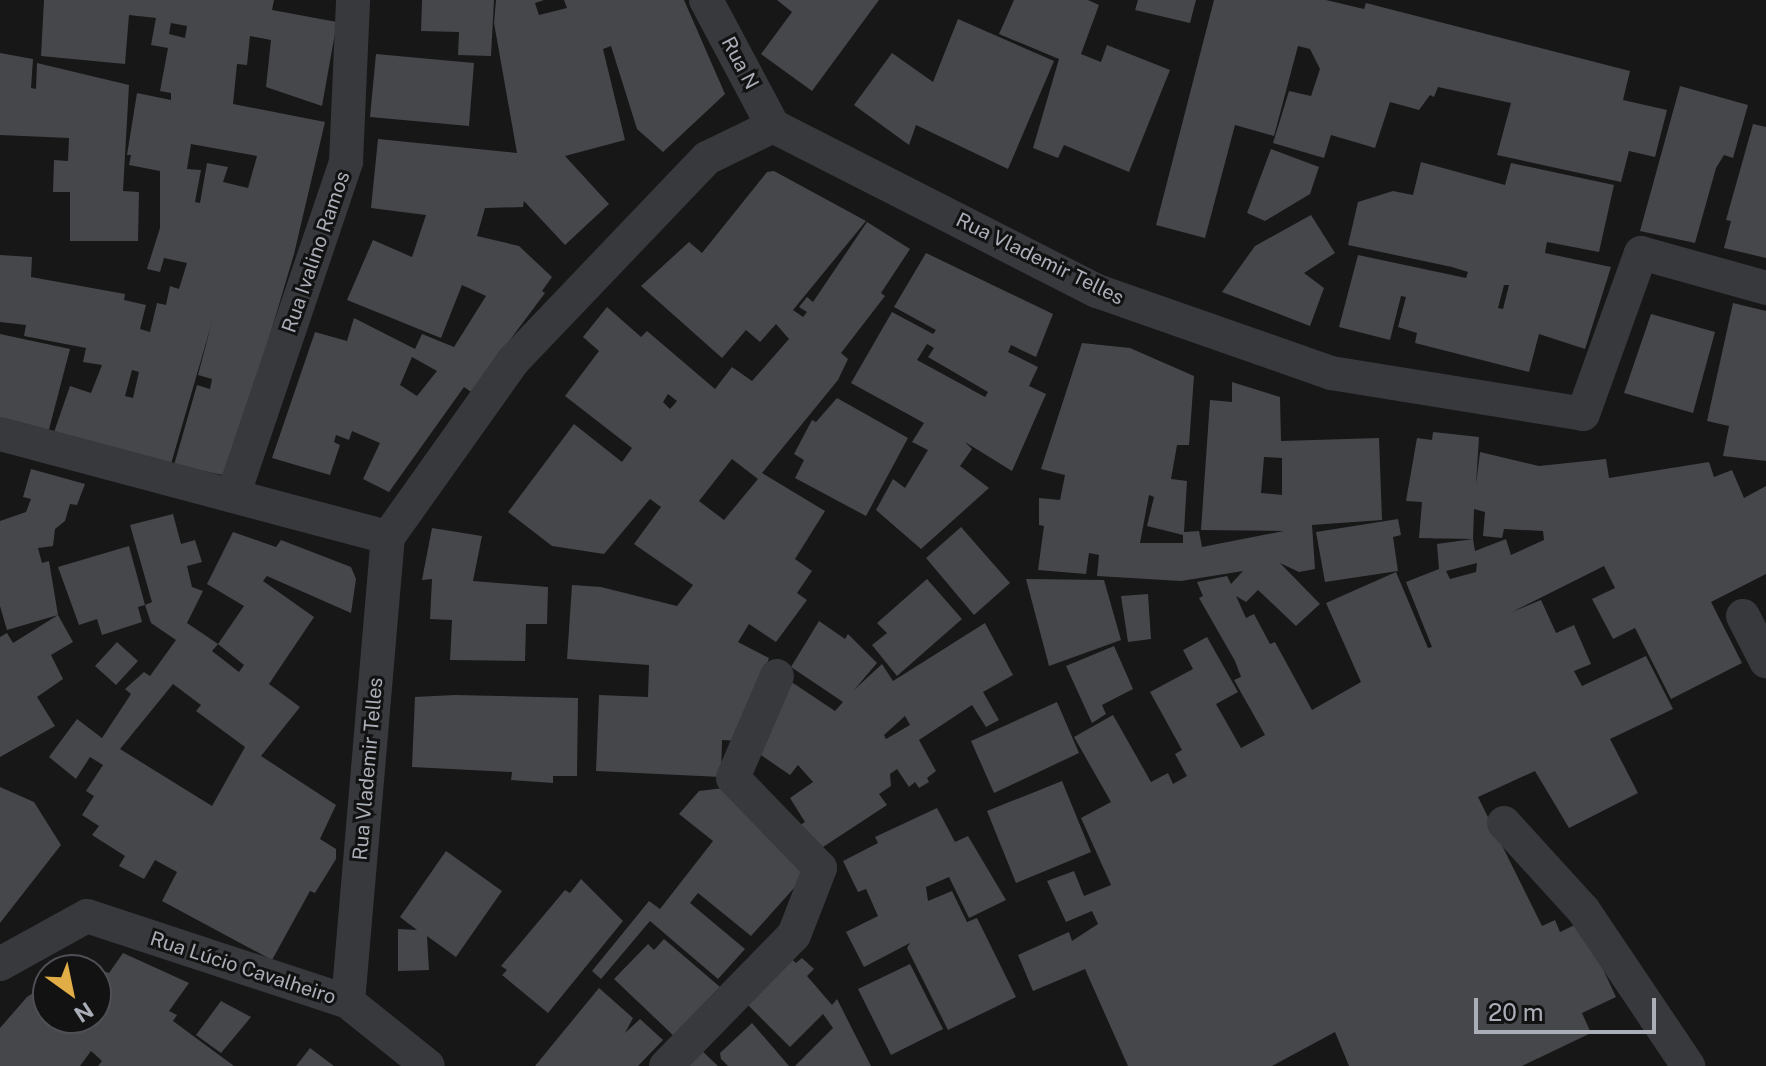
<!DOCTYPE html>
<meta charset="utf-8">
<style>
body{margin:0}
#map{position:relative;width:1766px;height:1066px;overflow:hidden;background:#171718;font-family:"Public Sans",sans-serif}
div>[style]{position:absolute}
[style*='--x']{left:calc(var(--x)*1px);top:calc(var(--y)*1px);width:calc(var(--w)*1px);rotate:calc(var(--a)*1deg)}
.building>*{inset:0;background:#46474b}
.service>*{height:34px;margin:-17px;padding:0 17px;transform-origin:17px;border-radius:17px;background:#38393d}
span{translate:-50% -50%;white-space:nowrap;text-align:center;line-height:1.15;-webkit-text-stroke:6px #121213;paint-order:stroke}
.street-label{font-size:20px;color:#aaaeb7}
.north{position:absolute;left:32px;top:954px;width:80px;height:80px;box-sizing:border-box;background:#121213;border:2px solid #4f5055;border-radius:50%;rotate:147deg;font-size:22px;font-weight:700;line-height:32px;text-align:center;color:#aaaeb7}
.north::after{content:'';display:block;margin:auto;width:28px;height:36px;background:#e1ad46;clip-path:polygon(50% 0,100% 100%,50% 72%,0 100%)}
.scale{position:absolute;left:1474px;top:998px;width:182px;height:36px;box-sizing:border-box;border:4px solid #aaaeb7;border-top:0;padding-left:10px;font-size:24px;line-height:28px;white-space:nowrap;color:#aaaeb7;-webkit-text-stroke:6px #121213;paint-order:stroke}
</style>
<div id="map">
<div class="building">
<i style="clip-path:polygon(evenodd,44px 0,274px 0,272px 10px,337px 22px,322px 106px,266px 87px,271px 40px,250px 36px,247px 65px,237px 64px,233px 104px,325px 122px,294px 254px,228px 476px,174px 465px,197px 385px,210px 389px,212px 379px,198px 375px,212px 322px,171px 464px,52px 438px,70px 386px,91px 393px,102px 365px,83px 362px,86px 348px,24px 336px,26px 325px,0 322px,0 255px,32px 257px,31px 277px,125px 294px,124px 300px,146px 305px,140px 329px,150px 332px,157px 303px,166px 305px,170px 286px,179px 289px,187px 263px,164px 258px,160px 272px,147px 269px,160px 228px,160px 171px,129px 165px,131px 155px,127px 155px,137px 93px,171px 100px,171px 93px,160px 91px,168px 48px,151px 45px,156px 18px,129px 15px,125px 64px,41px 56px,44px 0,171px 23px,187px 26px,185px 38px,169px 34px,171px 23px,44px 0,191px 144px,257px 156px,248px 188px,223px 182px,228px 167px,207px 163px,200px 203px,195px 202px,201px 170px,187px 169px,191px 144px,44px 0,132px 370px,139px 372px,133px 398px,125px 396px,132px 370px)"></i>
<i style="clip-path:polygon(422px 0,494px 0,491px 56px,458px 55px,459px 32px,421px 31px)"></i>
<i style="clip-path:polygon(evenodd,496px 0,544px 0,535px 3px,539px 15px,567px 8px,564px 0,684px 0,725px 94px,663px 152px,637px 129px,611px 46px,603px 49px,625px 140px,565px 156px,609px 204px,565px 245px,524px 201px,523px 207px,485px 208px,477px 236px,519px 246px,552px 277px,542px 291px,545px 293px,471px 392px,464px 387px,389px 492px,363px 479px,380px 443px,352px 431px,349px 440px,336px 435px,334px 442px,340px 445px,330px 475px,272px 458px,315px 332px,347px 341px,354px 318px,415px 349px,422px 334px,454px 347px,486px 296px,462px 285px,441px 338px,347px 300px,373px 240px,412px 257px,426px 215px,371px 208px,378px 139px,517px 153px,494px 23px,496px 0,412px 357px,437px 371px,417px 396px,400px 385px,412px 357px)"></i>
<i style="clip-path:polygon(777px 0,879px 0,812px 91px,761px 54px,792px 12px)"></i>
<i style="clip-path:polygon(1014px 0,1088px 0,1099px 5px,1081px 54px,1101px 62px,1107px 45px,1170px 70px,1129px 172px,1064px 145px,1058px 158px,1033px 148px,1059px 59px,999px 34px)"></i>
<i style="clip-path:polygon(1138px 0,1196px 0,1190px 23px,1135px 10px)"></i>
<i style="clip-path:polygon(1214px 0,1326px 0,1364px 9px,1366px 3px,1630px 71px,1623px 100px,1667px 110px,1655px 157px,1629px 151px,1621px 182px,1497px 155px,1511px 103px,1438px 87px,1434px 97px,1430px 95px,1419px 110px,1390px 102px,1375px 148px,1331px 135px,1324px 158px,1273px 143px,1289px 91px,1311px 96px,1320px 69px,1310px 49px,1298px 46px,1274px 136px,1235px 125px,1205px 238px,1156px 225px)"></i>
<i style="clip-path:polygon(958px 19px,1054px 61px,1008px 169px,916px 125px,909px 145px,854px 105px,892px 53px,933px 82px)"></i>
<i style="clip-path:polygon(0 53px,33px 59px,31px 88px,36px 89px,37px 63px,129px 85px,123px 191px,139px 192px,138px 241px,70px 241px,70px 192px,53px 192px,54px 160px,68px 161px,69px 138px,0 135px)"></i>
<i style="clip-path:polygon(376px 54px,474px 63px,469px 126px,370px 117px)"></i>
<i style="clip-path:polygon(1680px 86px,1748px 105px,1733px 158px,1724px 155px,1716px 168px,1695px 243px,1640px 231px)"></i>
<i style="clip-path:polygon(1753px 124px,1766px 127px,1766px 258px,1724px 248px,1731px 221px,1726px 220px)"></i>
<i style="clip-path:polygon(1271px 149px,1319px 167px,1310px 194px,1265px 221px,1247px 213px)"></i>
<i style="clip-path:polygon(evenodd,1421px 162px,1505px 185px,1511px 163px,1614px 185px,1599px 252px,1547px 242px,1545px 253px,1611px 267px,1585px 349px,1539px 334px,1529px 372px,1415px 343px,1417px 333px,1398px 327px,1406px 297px,1401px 296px,1390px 340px,1339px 327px,1358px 255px,1466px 278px,1468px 272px,1452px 267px,1348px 245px,1358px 202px,1393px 191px,1413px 195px,1421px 162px,1504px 285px,1509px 285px,1503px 309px,1498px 308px,1504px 285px)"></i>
<i style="clip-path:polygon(evenodd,774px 171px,866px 221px,793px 310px,803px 317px,807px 312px,799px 307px,807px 297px,813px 302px,867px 222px,910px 249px,881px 293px,885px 296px,841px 353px,848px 359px,838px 380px,762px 473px,825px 511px,795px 559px,812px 571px,797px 593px,807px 600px,776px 642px,749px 624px,738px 642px,769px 658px,740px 741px,722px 740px,721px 777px,596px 771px,599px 695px,648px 697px,649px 665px,567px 659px,572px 585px,601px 587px,677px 606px,693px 585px,634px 544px,661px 507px,650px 499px,604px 554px,552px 546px,508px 512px,574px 424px,622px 462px,632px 448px,565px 396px,599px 351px,583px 337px,607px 307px,641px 337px,647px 331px,715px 389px,732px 367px,752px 381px,789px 339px,776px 324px,760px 342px,746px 330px,722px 358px,641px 286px,689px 242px,702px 253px,767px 172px,774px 171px,668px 394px,677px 401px,670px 409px,663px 402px,668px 394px,774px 171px,732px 459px,758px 479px,724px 520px,699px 501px,732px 459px)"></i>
<i style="clip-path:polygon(1311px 215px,1335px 253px,1304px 273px,1324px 288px,1310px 326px,1222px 292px,1255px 246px)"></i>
<i style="clip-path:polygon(evenodd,926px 253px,1053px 314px,1036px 357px,1011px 345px,1008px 352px,1038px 367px,1029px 386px,1046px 394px,1012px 471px,965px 442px,972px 449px,960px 466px,989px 488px,921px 549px,876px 510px,893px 479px,905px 488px,928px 450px,912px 442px,924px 423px,851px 383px,892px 312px,933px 334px,936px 330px,894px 307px,926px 253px,927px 344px,934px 348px,928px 357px,988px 392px,985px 397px,917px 360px,927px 344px)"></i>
<i style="clip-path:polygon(1733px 303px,1766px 311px,1766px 461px,1723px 456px,1729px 426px,1707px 421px)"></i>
<i style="clip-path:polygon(1651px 314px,1715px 332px,1693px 413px,1624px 393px)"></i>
<i style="clip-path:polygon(0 334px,70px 349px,47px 437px,0 424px)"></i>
<i style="clip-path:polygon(evenodd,1082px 343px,1130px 348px,1194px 376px,1189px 445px,1177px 445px,1171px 479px,1187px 481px,1184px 532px,1199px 531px,1202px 547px,1284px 531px,1201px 530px,1210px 400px,1232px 402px,1232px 382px,1280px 397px,1281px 441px,1379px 438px,1382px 520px,1312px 525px,1315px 569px,1299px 572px,1280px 563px,1320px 604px,1296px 626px,1258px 590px,1246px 602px,1236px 596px,1246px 618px,1254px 614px,1270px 644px,1275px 642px,1312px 710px,1361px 682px,1326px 603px,1396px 572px,1428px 648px,1432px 647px,1406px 582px,1439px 569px,1437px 544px,1473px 539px,1475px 551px,1506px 539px,1511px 555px,1544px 540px,1543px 531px,1504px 529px,1502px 538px,1483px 536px,1485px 512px,1474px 509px,1473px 539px,1419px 538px,1422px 502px,1406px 501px,1417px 438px,1432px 440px,1433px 432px,1479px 437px,1476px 485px,1480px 452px,1539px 466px,1606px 459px,1609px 478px,1709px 462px,1714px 477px,1732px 470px,1744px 498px,1766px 486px,1766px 574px,1711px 602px,1742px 663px,1671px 699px,1635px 628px,1613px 639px,1592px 599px,1615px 588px,1604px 566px,1512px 612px,1541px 600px,1556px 633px,1574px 625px,1591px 664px,1574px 671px,1582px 686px,1646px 656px,1673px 709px,1610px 739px,1638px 793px,1569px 828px,1535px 771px,1478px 797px,1542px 926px,1555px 920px,1560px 932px,1581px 922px,1616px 997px,1582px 1013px,1591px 1033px,1522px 1066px,1349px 1066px,1335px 1032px,1272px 1066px,1128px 1066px,1085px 969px,1033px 991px,1018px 955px,1069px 932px,1072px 941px,1098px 924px,1092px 911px,1066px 922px,1047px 881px,1074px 871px,1084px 896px,1111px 885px,1081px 818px,1111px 802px,1074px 737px,1113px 715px,1151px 782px,1168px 773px,1173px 784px,1187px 776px,1175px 754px,1182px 750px,1150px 692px,1193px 669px,1183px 650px,1207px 637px,1238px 692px,1216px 704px,1241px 748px,1265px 735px,1234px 680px,1241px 677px,1235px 661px,1199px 598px,1203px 596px,1197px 582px,1227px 576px,1231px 584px,1243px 571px,1181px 581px,1097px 576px,1099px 555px,1089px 553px,1086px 574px,1038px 570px,1044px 526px,1039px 525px,1039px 498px,1060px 500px,1065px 475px,1041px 469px,1082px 343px,1264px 457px,1282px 458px,1282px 495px,1261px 493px,1264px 457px,1082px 343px,1149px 495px,1154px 497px,1147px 526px,1183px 535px,1183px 543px,1140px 543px,1149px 495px,1082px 343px,1477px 563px,1476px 572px,1450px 579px,1446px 571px,1477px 563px)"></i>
<i style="clip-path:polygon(837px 398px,908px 438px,866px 516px,795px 478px,804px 460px,794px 454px,812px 420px,816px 422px)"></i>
<i style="clip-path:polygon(31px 469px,85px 484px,77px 505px,70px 504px,65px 521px,55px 529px,53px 546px,38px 548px,42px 563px,49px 561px,58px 615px,73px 642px,51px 655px,63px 679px,37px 697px,55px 726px,0 757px,0 637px,7px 633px,13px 643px,58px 615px,7px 630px,0 606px,0 521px,26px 512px,31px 499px,23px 497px)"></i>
<i style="clip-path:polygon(evenodd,173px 514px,181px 544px,195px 540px,202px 562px,187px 566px,192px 587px,203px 591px,187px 623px,218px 644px,244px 606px,207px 584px,233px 532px,276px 547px,281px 540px,351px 567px,356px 579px,351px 613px,267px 576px,263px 581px,314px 617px,269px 684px,300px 707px,261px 756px,336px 805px,320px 839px,336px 849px,336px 859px,315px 893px,310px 891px,272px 960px,162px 901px,177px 872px,155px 860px,144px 879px,119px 866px,125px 856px,92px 835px,99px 826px,82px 815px,94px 796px,86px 791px,103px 765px,90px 757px,76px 779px,49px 757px,77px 719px,102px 738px,131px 694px,125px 689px,144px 672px,150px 676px,176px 640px,151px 623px,145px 605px,152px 602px,130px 525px,173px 514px,218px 644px,244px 665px,239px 672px,212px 651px,218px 644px,173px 514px,173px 684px,201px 705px,196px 711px,245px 747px,212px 806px,120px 749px,173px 684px)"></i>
<i style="clip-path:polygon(1398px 519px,1401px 535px,1393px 537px,1398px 571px,1325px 582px,1316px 532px)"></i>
<i style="clip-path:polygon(961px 527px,1010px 583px,974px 615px,926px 558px)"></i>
<i style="clip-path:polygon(432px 528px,482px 536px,473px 581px,548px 587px,547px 624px,526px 624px,525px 661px,450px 660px,452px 620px,430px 619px,432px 579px,422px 580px)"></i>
<i style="clip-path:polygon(129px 546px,145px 605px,138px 607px,142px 622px,102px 635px,97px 619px,79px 625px,58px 567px)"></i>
<i style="clip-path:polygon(927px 579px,962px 619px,897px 676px,872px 645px,887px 633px,877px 623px)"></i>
<i style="clip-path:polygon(1026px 579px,1104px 580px,1121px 640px,1049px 666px)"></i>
<i style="clip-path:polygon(1148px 594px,1151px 639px,1128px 642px,1121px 596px)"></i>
<i style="clip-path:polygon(evenodd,819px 621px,845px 639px,848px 634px,877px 663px,854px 690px,882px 664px,893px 681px,985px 623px,1013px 675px,983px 692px,999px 720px,986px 727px,972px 705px,919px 740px,936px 771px,927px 778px,929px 782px,919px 788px,915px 782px,909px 787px,897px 769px,890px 774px,891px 786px,879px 794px,887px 805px,823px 847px,800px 825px,805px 822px,790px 798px,813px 782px,798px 765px,790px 775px,752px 749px,790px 681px,835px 711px,843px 702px,791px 667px,819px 621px,905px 716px,910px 725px,886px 739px,884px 735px,905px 716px)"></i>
<i style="clip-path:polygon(117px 642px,138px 661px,116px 685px,95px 666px)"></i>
<i style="clip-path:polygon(1114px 646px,1133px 689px,1102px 705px,1106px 714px,1092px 723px,1066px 666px)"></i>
<i style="clip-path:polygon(455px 695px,578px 698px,577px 776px,553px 776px,553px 783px,511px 780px,512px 772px,412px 767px,415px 697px)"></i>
<i style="clip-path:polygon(1057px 702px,1079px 753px,994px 793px,971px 741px)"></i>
<i style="clip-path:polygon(1062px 781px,1091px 852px,1016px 883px,987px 811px)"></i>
<i style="clip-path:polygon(0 787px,34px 802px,61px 845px,0 923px)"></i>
<i style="clip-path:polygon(724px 788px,812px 868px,751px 936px,698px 893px,690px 903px,745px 949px,718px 979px,650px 921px,601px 979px,592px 971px,649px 901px,660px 909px,713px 841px,679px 814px,699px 791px)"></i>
<i style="clip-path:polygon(937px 808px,955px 842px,968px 836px,1006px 900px,969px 918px,949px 877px,926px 887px,928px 901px,952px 891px,967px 922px,977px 918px,1016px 997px,948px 1030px,907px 948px,910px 943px,864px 967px,846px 932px,878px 916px,866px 889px,858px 892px,843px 861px,878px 843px,875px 837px)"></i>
<i style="clip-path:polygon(446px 851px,502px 891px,456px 957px,427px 936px,429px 970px,398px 971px,398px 929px,417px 930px,400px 917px)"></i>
<i style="clip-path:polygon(581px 879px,623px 921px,548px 1013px,502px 975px,507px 970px,501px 966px,565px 890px,570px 893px)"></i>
<i style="clip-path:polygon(664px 939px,720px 987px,675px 1037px,614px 979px,648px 944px,654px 950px)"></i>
<i style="clip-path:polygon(123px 953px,189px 983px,169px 1011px,177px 1015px,173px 1021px,234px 1066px,98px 1066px,102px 1061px,91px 1051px,80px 1066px,0 1066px,0 1028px,27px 997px,48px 983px,48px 1018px,96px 1018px,96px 969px,109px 973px)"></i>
<i style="clip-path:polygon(785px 953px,796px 963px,802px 958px,814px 969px,807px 976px,832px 1005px,837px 999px,871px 1066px,795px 1066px,833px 1028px,823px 1014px,790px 1047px,743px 1000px)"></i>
<i style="clip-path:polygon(910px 964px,943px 1029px,891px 1055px,858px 989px)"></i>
<i style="clip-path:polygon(599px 988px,633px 1018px,625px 1033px,640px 1019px,663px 1040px,638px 1066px,535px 1066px)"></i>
<i style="clip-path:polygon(221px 1001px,251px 1017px,221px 1053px,196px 1035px)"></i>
<i style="clip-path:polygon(752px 1023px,789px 1066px,728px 1066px,721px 1059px,720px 1053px)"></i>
<i style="clip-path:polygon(697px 1046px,718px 1066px,677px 1066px)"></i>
<i style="clip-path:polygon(310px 1048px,334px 1066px,296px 1066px)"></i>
</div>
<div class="service">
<i style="--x:706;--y:0;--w:143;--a:62"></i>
<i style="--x:773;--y:126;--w:364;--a:27"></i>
<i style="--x:1097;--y:291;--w:248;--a:19.3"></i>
<i style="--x:1331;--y:373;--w:255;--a:9.2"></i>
<i style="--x:1583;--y:414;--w:171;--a:-70.2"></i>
<i style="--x:1641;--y:253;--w:130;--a:15.6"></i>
<i style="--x:0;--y:434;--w:401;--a:14.9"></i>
<i style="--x:233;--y:496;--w:353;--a:-71.3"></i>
<i style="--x:346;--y:162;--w:162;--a:-87.5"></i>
<i style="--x:1743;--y:616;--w:51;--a:62.9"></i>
<i style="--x:1504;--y:823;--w:119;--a:47.7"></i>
<i style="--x:1584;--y:911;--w:187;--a:56.1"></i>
<i style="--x:0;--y:964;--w:99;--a:-28.9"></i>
<i style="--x:87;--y:916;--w:275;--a:18.2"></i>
<i style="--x:348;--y:1002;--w:102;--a:38.7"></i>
<i style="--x:348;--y:1002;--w:467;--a:-85.1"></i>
<i style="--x:388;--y:537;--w:216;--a:-54.6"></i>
<i style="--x:513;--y:361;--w:281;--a:-46.3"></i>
<i style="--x:707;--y:158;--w:73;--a:-25.9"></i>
<i style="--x:666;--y:1066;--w:183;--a:-45.7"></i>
<i style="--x:794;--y:935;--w:72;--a:-68.8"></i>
<i style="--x:820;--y:868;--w:125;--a:-134"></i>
<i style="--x:733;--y:778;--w:111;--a:-66.7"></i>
</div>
<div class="street-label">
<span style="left:740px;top:63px;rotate:62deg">Rua N</span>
<span style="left:316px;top:252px;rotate:-71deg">Rua Ivalino Ramos</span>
<span style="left:1040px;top:259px;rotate:26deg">Rua Vlademir Telles</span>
<span style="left:368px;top:769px;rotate:-85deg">Rua Vlademir Telles</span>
<span style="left:243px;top:968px;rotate:18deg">Rua Lúcio Cavalheiro</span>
</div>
<div class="north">N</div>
<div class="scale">20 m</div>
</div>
